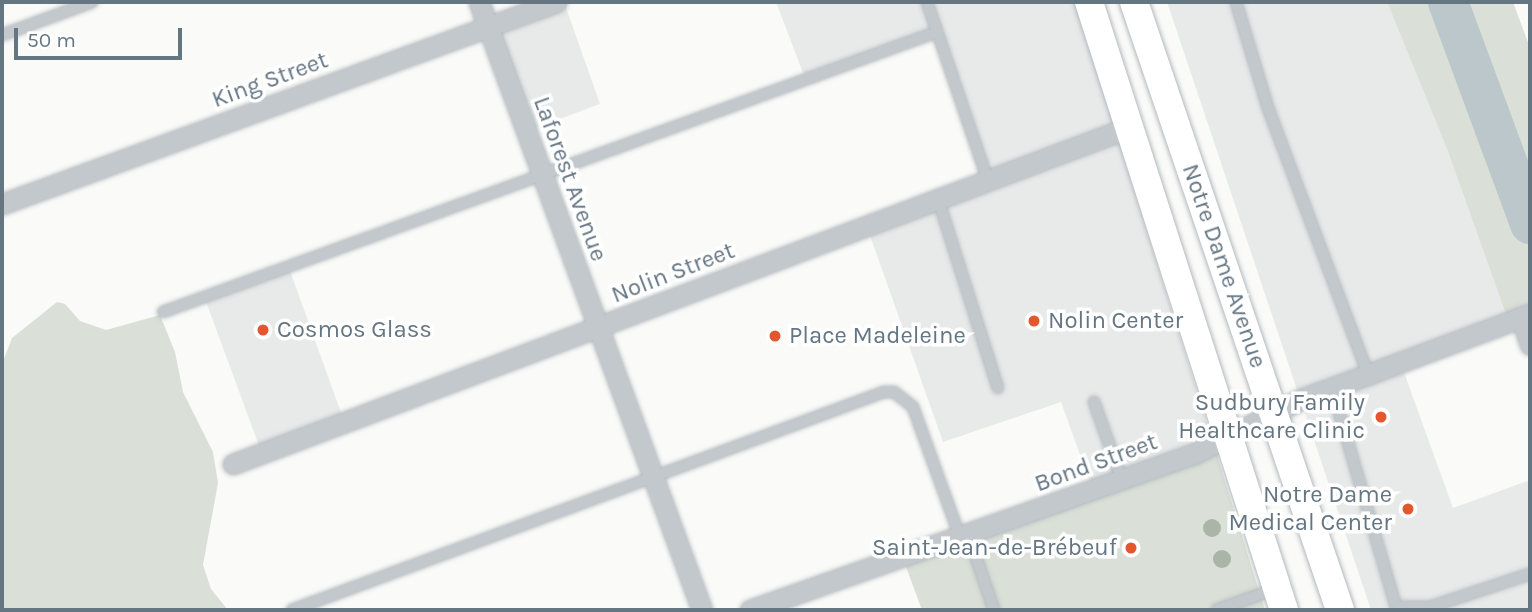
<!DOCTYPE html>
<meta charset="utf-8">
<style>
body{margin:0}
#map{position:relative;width:1532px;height:612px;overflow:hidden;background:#fafaf8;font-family:Karla,sans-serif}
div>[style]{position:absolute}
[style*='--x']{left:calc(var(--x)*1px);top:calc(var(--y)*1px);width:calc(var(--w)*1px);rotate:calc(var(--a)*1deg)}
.built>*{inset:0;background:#e8e9e9}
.green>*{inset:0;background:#dadfd7}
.river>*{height:40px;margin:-20px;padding:0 20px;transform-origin:20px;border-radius:20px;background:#bbc7cb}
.roads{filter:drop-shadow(0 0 2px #b3babf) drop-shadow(0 0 2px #b3babf)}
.service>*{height:10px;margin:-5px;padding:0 5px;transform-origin:5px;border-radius:5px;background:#c3c8cc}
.minor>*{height:19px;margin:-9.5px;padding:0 9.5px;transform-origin:9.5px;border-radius:9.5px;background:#c3c8cc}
.secondary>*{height:28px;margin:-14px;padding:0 14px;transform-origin:14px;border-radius:14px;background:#fff}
.trees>*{width:18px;height:18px;margin:-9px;border-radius:50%;background:#aab4a7}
.dots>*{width:19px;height:19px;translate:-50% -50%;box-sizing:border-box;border:4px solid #fff;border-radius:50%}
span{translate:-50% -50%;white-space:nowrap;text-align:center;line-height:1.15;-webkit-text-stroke:7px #fff;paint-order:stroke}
.street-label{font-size:24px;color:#657683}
.poi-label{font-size:24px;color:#657683}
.left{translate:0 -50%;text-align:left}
.right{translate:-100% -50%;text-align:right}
.frame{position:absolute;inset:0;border:4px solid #657683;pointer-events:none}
.scale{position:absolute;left:14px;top:28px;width:168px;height:32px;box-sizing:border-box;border:4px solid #657683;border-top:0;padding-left:9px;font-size:21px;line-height:24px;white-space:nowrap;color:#657683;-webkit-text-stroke:5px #fff;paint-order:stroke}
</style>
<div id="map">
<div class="built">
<i style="clip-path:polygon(564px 2px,600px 104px,527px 131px,490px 29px)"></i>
<i style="clip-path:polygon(776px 2px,1075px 2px,1215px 449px,1092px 488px,1061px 402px,943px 442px,867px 227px,986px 182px,936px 31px,805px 78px)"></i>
<i style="clip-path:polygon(1167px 2px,1387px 2px,1447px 149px,1509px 323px,1401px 364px,1453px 508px,1530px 480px,1530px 610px,1371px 610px)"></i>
<i style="clip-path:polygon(289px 268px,344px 421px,261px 451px,205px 299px)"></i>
</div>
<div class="green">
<i style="clip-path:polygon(1387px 2px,1513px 2px,1530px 48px,1530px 349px,1520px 319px,1509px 323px,1447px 149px)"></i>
<i style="clip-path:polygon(57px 302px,65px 304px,80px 321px,106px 330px,160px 315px,175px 352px,183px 392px,213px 452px,218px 483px,203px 565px,211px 589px,228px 610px,2px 610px,2px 364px,12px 338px)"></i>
<i style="clip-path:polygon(1215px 449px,1265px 610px,922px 610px,902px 556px)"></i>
</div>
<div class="river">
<i style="--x:1448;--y:2;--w:237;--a:69.7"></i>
</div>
<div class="roads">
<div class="service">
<i style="--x:927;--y:2;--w:189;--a:71.2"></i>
<i style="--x:1236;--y:2;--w:111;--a:73.2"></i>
<i style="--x:1268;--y:108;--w:284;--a:69.4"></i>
<i style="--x:2;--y:35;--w:96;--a:-20.1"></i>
<i style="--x:938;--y:199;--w:198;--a:72.4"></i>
<i style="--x:163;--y:312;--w:823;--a:-19.89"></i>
<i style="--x:1332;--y:388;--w:231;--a:73.7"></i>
<i style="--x:1094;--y:402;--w:83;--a:70.3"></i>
<i style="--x:968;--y:534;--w:80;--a:71.1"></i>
<i style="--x:1398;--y:607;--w:32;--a:0"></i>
<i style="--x:1430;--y:607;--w:105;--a:-18.3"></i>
<i style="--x:292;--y:610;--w:631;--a:-20.22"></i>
<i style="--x:884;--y:392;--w:10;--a:0"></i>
<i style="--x:894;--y:392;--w:24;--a:38"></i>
<i style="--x:913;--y:407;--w:138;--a:70.1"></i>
<i style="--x:1217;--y:610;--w:62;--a:-19.9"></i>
</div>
<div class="minor">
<i style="--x:479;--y:2;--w:648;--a:69.86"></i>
<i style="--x:2;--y:204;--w:590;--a:-20.03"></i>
<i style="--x:1521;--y:317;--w:29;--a:72"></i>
<i style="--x:233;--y:464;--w:958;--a:-20.59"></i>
<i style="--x:750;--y:610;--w:471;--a:-19.4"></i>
<i style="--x:1194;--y:454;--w:118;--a:-27.2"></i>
<i style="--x:1299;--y:400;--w:246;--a:-20.4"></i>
</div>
<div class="secondary">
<i style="--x:1089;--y:2;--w:639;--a:72.22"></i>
<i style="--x:1134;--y:2;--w:642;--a:71.28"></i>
</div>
</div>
<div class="trees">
<i style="left:1212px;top:528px"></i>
<i style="left:1222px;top:559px"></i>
</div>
<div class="dots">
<i style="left:1034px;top:321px;background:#e4572e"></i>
<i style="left:263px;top:330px;background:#e4572e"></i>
<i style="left:775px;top:336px;background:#e4572e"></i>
<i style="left:1381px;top:417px;background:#e4572e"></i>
<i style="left:1408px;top:509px;background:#e4572e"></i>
<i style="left:1131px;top:548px;background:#e4572e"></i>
</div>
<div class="street-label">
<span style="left:270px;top:80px;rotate:-20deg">King Street</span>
<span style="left:570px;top:179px;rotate:70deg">Laforest Avenue</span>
<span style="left:1224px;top:266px;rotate:71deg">Notre Dame Avenue</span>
<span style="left:673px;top:273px;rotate:-21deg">Nolin Street</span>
<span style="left:1096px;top:463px;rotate:-20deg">Bond Street</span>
</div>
<div class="poi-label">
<span class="left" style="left:1048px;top:321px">Nolin Center</span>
<span class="left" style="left:277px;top:330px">Cosmos Glass</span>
<span class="left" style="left:789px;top:336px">Place Madeleine</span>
<span class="right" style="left:1365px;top:417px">Sudbury Family<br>Healthcare Clinic</span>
<span class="right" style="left:1392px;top:509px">Notre Dame<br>Medical Center</span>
<span class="right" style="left:1117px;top:548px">Saint-Jean-de-Brébeuf</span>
</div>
<div class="frame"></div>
<div class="scale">50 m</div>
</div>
